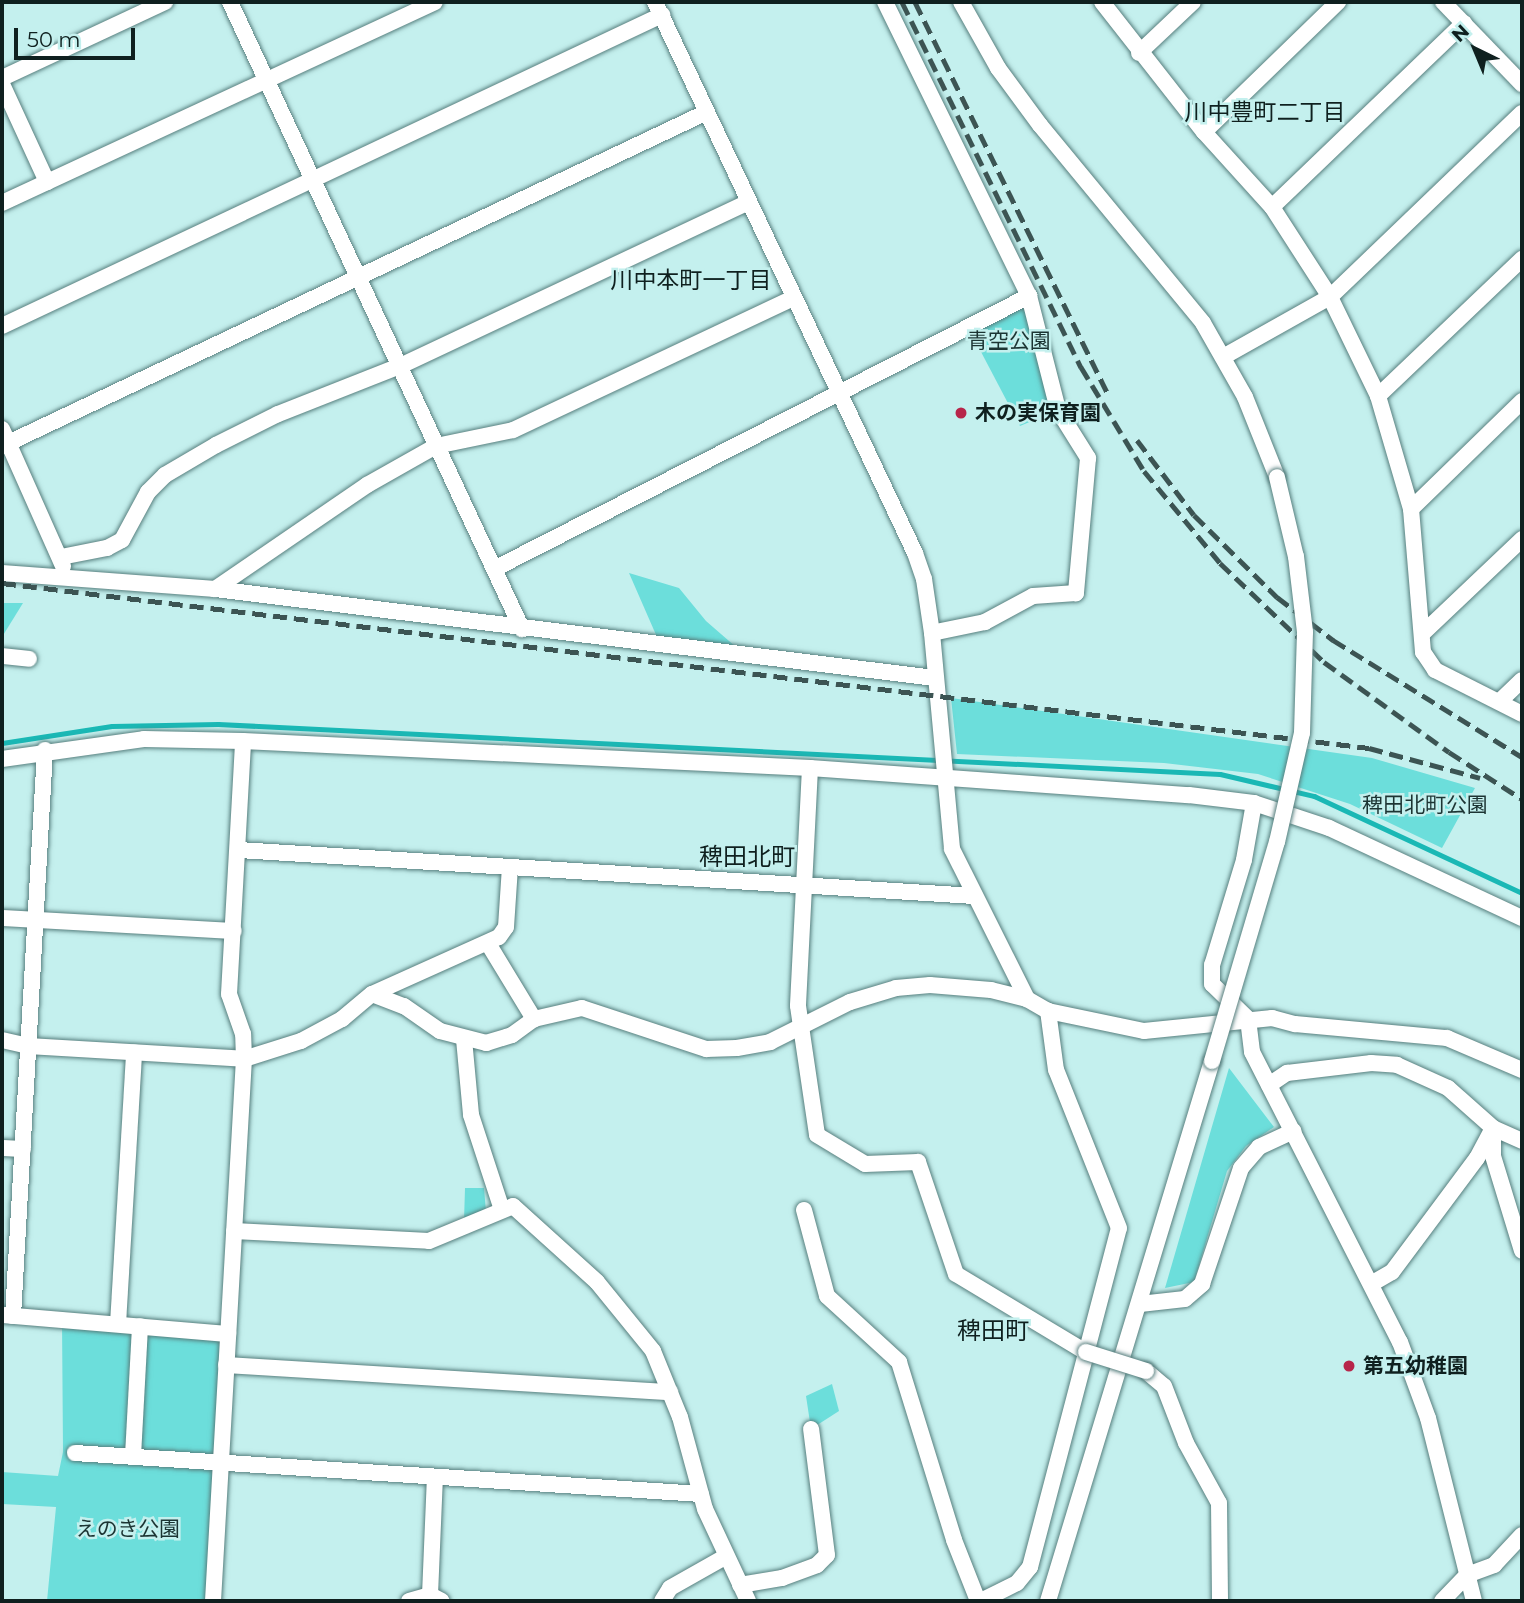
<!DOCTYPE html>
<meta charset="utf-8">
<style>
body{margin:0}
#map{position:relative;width:1524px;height:1603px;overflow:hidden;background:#c4f0ee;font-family:Montserrat,"Noto Sans JP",sans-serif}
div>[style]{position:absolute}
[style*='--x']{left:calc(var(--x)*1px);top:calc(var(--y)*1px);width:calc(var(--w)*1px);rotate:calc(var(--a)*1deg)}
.green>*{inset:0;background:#6cdedb}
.stream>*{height:5px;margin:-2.5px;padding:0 2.5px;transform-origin:2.5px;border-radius:2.5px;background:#1ab8b5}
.roads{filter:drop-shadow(0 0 2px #577f7e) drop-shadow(0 0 2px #577f7e)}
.minor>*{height:16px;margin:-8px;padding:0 8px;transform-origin:8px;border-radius:8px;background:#fff}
.rail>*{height:5px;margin-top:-2.5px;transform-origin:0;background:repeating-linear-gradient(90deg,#3c5453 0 14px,transparent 0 21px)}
.bridges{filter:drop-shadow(0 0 2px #577f7e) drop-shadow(0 0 2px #577f7e)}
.minor-bridge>*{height:16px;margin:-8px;padding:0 8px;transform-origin:8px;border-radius:8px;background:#fff}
.dots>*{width:19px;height:19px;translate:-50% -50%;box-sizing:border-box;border:4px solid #c4f0ee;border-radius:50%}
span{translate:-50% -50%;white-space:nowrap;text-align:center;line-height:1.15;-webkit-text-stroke:5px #c4f0ee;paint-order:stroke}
.park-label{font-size:21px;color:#1c3433}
.poi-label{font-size:21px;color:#0f201f;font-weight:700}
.left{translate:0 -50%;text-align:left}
.neighbourhood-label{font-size:23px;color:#0f201f}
.quarter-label{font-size:24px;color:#0f201f}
.frame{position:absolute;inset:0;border:4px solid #0f201f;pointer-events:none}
.north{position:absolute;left:1440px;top:14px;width:70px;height:70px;-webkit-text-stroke:5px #c4f0ee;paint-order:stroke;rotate:317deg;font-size:19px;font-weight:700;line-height:28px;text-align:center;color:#0f201f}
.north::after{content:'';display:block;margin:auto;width:24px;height:32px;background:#0f201f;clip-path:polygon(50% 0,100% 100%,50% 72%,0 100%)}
.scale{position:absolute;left:14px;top:28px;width:121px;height:32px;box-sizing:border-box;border:4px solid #0f201f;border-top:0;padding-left:9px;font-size:21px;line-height:24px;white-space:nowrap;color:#0f201f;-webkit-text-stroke:5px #c4f0ee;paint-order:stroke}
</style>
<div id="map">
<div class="green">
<i style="clip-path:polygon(1029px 296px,1058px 410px,1020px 426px,969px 329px)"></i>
<i style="clip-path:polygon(629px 573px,679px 588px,706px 621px,744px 654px,660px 644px)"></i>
<i style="clip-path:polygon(2px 603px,23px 603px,2px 637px)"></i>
<i style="clip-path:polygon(951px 698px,1372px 758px,1475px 788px,1442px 848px,1350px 804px,1258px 774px,1164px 763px,957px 754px)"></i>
<i style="clip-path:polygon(1229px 1068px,1274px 1127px,1246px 1146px,1227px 1171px,1194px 1282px,1165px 1288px)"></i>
<i style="clip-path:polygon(465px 1188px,484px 1188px,486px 1212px,464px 1221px)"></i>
<i style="clip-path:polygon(62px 1320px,228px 1334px,212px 1601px,47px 1601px,56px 1507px,2px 1504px,2px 1472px,58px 1476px,63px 1452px)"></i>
<i style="clip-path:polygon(832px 1384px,839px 1411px,811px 1429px,806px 1396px)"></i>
</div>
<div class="stream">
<i style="--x:2;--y:743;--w:111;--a:-8.8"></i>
<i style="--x:112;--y:726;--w:106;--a:-1.1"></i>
<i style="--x:218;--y:724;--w:1003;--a:2.86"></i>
<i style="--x:1220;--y:774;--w:97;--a:13.2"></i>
<i style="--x:1314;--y:796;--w:230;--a:25"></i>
</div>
<div class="roads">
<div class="minor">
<i style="--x:230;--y:2;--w:692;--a:65.03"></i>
<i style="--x:655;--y:2;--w:609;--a:64.74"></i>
<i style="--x:915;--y:553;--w:28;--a:71"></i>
<i style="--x:924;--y:579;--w:55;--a:81.6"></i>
<i style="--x:932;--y:633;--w:217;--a:84.7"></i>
<i style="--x:952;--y:849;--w:168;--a:63.4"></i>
<i style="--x:885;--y:2;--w:327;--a:63.9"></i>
<i style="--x:1029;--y:296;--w:118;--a:75.7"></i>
<i style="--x:1058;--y:410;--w:57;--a:58"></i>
<i style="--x:1088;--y:458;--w:136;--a:95.1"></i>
<i style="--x:1076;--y:593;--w:43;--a:176"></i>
<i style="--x:1033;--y:596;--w:55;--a:151.6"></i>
<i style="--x:985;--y:622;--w:54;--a:168.3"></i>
<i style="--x:961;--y:2;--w:76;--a:60.7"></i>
<i style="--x:998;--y:68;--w:71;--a:53.6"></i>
<i style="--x:1040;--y:125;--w:256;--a:50.5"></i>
<i style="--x:1203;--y:323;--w:85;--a:60.4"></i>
<i style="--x:1245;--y:397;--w:86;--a:68.2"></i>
<i style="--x:1102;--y:2;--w:165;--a:51.9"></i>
<i style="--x:1204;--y:132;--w:101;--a:47.8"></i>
<i style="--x:1272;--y:207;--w:107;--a:57.2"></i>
<i style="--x:1330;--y:297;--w:110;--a:64.1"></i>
<i style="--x:1378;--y:396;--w:118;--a:73.7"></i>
<i style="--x:1411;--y:509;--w:144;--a:85.2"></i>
<i style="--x:1423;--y:652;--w:22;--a:56"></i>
<i style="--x:1435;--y:670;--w:97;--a:26.8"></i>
<i style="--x:1443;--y:2;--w:114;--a:46.1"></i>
<i style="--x:1139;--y:53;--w:74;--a:-43.4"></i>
<i style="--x:2;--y:78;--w:180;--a:-25"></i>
<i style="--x:2;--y:84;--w:108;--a:65.3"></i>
<i style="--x:1204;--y:132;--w:187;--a:-44.1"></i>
<i style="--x:2;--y:203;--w:477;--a:-24.9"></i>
<i style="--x:1272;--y:207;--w:266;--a:-43.8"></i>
<i style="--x:2;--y:326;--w:730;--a:-25.23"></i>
<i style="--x:1223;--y:357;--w:123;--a:-29.3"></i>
<i style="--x:1330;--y:297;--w:266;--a:-43.8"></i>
<i style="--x:1378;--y:396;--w:199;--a:-43.6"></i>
<i style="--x:2;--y:429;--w:150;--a:66"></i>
<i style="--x:2;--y:446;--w:780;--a:-25.35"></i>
<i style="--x:1411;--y:509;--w:155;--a:-44.2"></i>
<i style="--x:61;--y:557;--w:47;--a:-11.1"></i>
<i style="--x:107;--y:548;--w:17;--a:-28"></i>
<i style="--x:122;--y:540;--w:55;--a:-61.6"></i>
<i style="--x:148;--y:492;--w:24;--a:-45"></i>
<i style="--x:165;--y:475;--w:59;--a:-30.5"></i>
<i style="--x:216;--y:445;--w:69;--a:-26.6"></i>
<i style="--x:278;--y:414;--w:131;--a:-21.5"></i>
<i style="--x:400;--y:366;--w:385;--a:-25.2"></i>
<i style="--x:494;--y:569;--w:601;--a:-27.03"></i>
<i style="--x:2;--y:573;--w:214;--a:4.3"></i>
<i style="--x:215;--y:589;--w:725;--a:7.05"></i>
<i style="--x:215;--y:589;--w:184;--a:-34.4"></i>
<i style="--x:367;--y:485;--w:79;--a:-29.5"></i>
<i style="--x:436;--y:446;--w:79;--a:-11.7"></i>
<i style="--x:513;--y:430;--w:310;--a:-25.2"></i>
<i style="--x:1422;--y:634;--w:138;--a:-43.5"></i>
<i style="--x:2;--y:656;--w:27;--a:6"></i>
<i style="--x:1500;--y:701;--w:30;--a:-44"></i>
<i style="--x:2;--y:759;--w:143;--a:-8"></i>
<i style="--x:144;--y:739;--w:99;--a:1.2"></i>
<i style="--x:243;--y:741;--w:568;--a:2.73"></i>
<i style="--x:810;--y:768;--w:380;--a:4.1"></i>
<i style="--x:1189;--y:795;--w:65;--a:7"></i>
<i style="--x:1254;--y:803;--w:79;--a:18.4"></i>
<i style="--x:1329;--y:828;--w:213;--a:25"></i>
<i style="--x:810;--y:768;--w:238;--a:92.9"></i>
<i style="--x:798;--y:1006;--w:130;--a:81.6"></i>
<i style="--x:817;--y:1135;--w:56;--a:31.1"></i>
<i style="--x:865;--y:1164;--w:53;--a:-2.2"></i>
<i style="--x:918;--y:1162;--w:118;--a:71.3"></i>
<i style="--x:956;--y:1274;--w:152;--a:31"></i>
<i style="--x:1254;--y:803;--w:58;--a:100"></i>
<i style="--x:1244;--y:860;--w:110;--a:106.9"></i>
<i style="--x:1212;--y:965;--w:19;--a:90"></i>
<i style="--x:1212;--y:984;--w:50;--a:44.2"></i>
<i style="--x:1248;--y:1019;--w:33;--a:83"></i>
<i style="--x:1252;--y:1052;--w:326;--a:63"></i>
<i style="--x:1400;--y:1342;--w:81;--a:69.8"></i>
<i style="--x:1428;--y:1418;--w:189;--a:75.9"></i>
<i style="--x:239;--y:850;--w:737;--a:3.58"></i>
<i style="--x:2;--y:918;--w:232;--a:3.2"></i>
<i style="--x:489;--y:945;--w:87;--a:58.7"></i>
<i style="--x:372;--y:994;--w:139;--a:-24.2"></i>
<i style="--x:499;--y:937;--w:12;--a:-55"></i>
<i style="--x:506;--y:927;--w:60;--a:-86.2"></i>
<i style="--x:464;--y:1039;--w:76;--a:84.7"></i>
<i style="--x:471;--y:1115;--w:100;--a:71.9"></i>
<i style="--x:2;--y:1040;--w:27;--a:13"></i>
<i style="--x:28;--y:1046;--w:216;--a:3.4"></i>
<i style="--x:244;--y:1059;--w:60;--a:-17.5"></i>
<i style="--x:301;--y:1041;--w:47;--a:-28.2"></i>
<i style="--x:342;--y:1019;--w:39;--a:-40"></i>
<i style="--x:372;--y:994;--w:34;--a:21"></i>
<i style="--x:404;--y:1006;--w:44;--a:34.8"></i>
<i style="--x:440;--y:1031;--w:48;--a:14.6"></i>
<i style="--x:486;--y:1043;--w:27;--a:-17"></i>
<i style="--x:512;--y:1035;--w:27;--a:-36"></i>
<i style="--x:534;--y:1019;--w:49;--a:-12.9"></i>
<i style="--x:582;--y:1008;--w:131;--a:18.3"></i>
<i style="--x:706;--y:1049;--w:31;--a:-2"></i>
<i style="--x:737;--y:1048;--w:34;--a:-10"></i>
<i style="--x:770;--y:1042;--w:89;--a:-26.6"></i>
<i style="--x:850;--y:1002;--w:48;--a:-16.9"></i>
<i style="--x:896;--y:988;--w:34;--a:-5"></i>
<i style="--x:930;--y:985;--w:61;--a:4.7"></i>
<i style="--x:991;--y:990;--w:37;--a:14"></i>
<i style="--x:1027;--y:999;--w:24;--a:30"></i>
<i style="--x:1048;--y:1011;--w:98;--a:11.8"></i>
<i style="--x:1144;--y:1031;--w:129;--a:-5.8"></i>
<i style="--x:1272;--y:1018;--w:24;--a:15"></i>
<i style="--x:1295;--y:1024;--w:153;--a:5.3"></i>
<i style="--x:1447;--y:1038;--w:82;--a:23.1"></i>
<i style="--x:1269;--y:1085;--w:22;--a:-34"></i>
<i style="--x:1287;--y:1073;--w:85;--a:-6.8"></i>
<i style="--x:1371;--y:1063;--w:26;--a:4"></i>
<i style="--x:1397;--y:1065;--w:56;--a:24.3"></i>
<i style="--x:1448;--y:1088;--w:60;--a:41.6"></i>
<i style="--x:1493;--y:1128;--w:32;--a:24"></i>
<i style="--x:1493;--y:1131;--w:25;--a:90"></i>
<i style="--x:1493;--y:1156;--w:99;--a:73"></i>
<i style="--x:2;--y:1148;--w:21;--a:3"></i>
<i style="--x:804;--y:1210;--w:89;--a:75"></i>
<i style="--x:827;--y:1296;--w:98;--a:42.5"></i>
<i style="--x:899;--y:1362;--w:186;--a:72.8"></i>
<i style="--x:954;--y:1540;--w:66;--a:68.5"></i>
<i style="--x:234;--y:1231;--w:195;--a:2.9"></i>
<i style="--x:429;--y:1241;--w:91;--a:-22.6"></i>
<i style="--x:513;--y:1206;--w:113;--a:42.1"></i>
<i style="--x:597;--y:1282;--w:89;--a:50.9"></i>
<i style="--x:653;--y:1351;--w:71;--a:67.8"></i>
<i style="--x:680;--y:1417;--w:95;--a:74.8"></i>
<i style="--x:705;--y:1509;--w:102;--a:64.9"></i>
<i style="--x:1371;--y:1284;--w:24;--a:-30"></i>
<i style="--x:1392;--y:1272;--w:142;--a:-53.3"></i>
<i style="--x:1477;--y:1158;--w:34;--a:-62"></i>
<i style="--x:1140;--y:1304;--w:45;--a:-6.3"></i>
<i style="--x:1185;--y:1299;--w:23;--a:-41"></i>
<i style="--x:1202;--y:1284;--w:122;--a:-71.4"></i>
<i style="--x:1241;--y:1168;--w:28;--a:-49"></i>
<i style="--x:1259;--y:1147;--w:38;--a:-25"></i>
<i style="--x:2;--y:1315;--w:227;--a:4.8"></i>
<i style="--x:13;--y:1316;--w:567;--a:-86.76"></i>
<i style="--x:118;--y:1324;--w:272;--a:-86.6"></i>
<i style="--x:226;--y:1365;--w:445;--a:3.5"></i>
<i style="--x:1146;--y:1371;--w:23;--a:40"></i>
<i style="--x:1164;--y:1386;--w:61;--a:68.9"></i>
<i style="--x:1186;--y:1443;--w:68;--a:61.2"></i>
<i style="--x:1219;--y:1503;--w:98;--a:89.4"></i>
<i style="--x:75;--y:1453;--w:627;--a:3.75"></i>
<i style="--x:133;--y:1456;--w:130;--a:-86.9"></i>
<i style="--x:740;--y:1585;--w:43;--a:-9.5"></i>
<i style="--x:782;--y:1578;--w:37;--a:-20"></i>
<i style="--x:817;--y:1565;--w:14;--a:-45"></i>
<i style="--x:827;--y:1555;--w:127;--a:-97.2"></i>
<i style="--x:430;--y:1595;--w:118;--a:-87.6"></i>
<i style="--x:213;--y:1601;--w:543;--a:-86.73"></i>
<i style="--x:244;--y:1059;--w:25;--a:-92"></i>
<i style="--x:243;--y:1034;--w:42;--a:-109.3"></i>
<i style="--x:229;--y:994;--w:253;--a:-86.8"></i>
<i style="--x:409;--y:1601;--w:22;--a:-16"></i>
<i style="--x:430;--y:1595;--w:13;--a:27"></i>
<i style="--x:662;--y:1601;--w:15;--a:-58"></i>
<i style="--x:670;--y:1588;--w:63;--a:-29.4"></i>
<i style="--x:981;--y:1601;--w:40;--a:-26.6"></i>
<i style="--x:1017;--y:1583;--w:21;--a:-51"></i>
<i style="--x:1030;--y:1567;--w:350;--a:-75.3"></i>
<i style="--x:1119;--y:1228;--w:170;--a:-111.7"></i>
<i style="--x:1056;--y:1070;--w:60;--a:-97.7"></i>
<i style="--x:1048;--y:1601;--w:564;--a:-73.11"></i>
<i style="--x:1442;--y:1601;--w:36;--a:-46"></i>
<i style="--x:1467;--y:1575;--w:29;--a:-20"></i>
<i style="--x:1494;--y:1565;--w:41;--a:-47"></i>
</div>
</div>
<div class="rail">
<i style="--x:902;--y:2;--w:407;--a:63.9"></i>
<i style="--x:1081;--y:367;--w:122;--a:58.8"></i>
<i style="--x:1144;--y:471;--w:119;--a:50.4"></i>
<i style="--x:1220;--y:563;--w:144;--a:43.6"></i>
<i style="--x:1324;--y:662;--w:154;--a:35.8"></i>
<i style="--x:1449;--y:752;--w:87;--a:32.8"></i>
<i style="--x:915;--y:2;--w:439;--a:63.8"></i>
<i style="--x:1137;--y:440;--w:94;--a:52.8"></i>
<i style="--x:1194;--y:515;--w:117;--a:44.7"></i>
<i style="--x:1277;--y:597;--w:71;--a:37.5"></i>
<i style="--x:1333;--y:640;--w:222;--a:31.8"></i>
<i style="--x:2;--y:583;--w:1377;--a:6.88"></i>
<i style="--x:1369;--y:748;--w:115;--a:15.1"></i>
</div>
<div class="bridges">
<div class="minor-bridge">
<i style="--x:1212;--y:1061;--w:228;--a:-73.5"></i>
<i style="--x:1277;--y:842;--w:112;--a:-77.1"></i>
<i style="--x:1302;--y:733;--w:101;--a:-88.3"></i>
<i style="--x:1305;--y:632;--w:76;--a:-96.8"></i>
<i style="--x:1296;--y:557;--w:82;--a:-103.4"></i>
<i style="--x:1086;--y:1352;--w:63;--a:17.6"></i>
</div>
</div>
<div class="dots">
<i style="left:961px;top:413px;background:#b7264a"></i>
<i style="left:1349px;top:1366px;background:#b7264a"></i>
</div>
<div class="park-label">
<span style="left:1009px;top:341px">青空公園</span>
<span style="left:1425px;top:805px">稗田北町公園</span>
<span style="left:128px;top:1529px">えのき公園</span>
</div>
<div class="poi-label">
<span class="left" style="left:975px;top:413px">木の実保育園</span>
<span class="left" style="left:1363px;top:1366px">第五幼稚園</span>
</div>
<div class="neighbourhood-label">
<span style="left:1265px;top:112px">川中豊町二丁目</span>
<span style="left:691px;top:280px">川中本町一丁目</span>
</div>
<div class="quarter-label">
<span style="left:747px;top:857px">稗田北町</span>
<span style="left:993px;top:1331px">稗田町</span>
</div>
<div class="frame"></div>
<div class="north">N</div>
<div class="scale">50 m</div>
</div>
